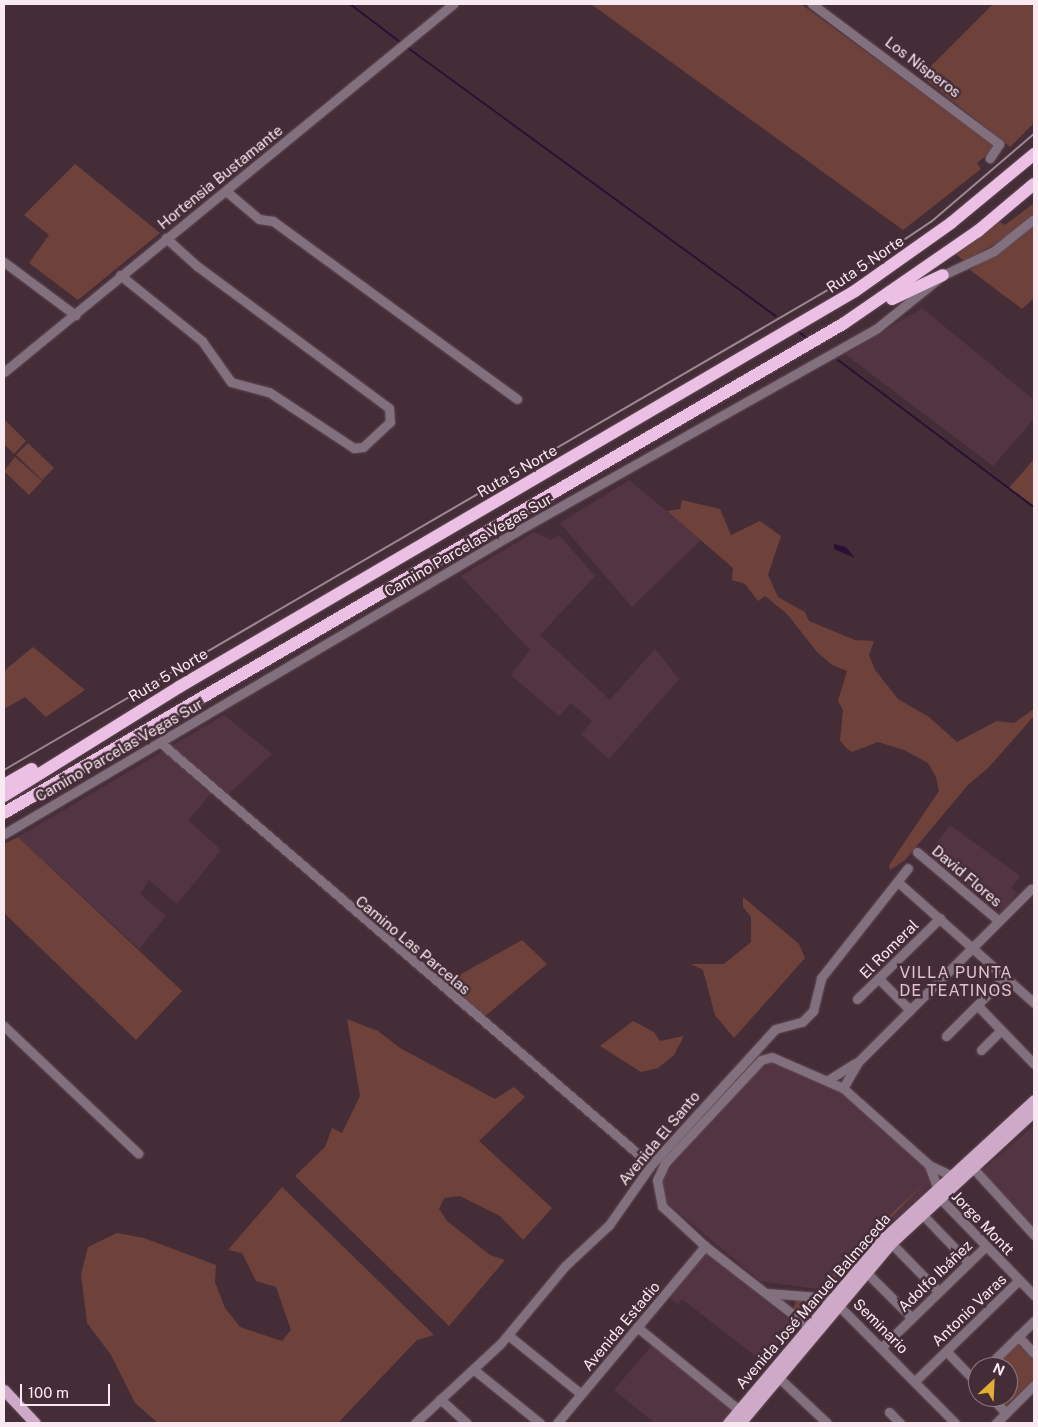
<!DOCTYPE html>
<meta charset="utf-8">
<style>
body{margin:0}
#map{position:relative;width:1038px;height:1427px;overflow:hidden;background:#452d38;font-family:"Public Sans",sans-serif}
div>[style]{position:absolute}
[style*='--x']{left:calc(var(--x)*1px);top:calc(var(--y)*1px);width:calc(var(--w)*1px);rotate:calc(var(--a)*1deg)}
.built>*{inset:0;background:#533442}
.green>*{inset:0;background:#6e413b}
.water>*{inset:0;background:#281134}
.stream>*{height:2px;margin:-1px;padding:0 1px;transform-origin:1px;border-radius:1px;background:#281134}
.roads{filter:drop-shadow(0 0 1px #624b55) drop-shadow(0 0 1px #624b55)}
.minor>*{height:9px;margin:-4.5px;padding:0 4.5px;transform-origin:4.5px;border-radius:4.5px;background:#82707f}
.major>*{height:11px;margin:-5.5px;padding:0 5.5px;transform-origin:5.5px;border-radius:5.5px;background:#cea9c8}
.highway>*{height:12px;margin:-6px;padding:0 6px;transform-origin:6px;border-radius:6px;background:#ecbfe5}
.rail>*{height:2px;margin:-1px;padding:0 1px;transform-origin:1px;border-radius:1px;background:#9b8790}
span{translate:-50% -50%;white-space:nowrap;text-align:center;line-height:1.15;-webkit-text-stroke:5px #452d38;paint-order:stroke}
.street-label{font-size:15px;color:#f9e9f0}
.neighbourhood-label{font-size:16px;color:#e0c1ce;letter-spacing:1px}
.frame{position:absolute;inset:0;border:5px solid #f9e9f0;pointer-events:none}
.north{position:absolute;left:968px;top:1357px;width:50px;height:50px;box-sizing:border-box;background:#452d38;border:1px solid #8d7882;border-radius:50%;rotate:25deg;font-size:14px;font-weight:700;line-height:20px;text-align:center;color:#f9e9f0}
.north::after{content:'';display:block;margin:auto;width:18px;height:22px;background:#e2af34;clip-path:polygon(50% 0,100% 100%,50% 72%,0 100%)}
.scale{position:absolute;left:20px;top:1384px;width:90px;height:22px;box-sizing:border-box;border:2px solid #f9e9f0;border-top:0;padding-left:6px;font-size:15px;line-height:18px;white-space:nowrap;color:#f9e9f0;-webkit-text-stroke:4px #452d38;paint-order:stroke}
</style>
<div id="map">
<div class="built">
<i style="clip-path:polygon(922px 308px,1034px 400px,1034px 419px,993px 466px,845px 354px)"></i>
<i style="clip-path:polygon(629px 480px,701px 540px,632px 607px,560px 523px)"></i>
<i style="clip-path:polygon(534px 532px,551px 540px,559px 535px,595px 576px,540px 635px,610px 700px,655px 649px,679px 679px,609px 759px,581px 734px,592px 721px,571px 703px,559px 716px,511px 675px,530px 650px,461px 576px)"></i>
<i style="clip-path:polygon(224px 715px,272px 754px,221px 801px,211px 794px,188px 820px,221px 850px,177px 904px,149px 880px,140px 894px,166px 916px,139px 949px,18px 837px)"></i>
<i style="clip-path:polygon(950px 825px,1020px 876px,1011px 888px,1017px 893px,1003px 912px,932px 860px,941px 848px,936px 844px)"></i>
<i style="clip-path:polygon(776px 1061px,844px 1094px,928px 1165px,930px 1187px,883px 1231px,830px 1291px,760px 1281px,666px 1202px,661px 1184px,664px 1174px,757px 1070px)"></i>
<i style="clip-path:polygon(1034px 1125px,1034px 1232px,980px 1172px)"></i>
<i style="clip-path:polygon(704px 1251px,795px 1324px,764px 1363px,682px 1299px,678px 1304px,668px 1297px)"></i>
<i style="clip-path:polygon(653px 1344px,729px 1406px,746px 1423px,655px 1423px,614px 1390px)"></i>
</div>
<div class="green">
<i style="clip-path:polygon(591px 4px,801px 4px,992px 144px,992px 151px,977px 163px,981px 169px,903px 230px)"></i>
<i style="clip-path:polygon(993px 4px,1030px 4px,1034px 8px,1034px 123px,1010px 147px,921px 76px)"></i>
<i style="clip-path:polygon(75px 164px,160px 233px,78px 300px,29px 263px,49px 235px,24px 215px)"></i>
<i style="clip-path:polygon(1034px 203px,1034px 213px,999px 242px,964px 261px,954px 252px,996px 220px,1005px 225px)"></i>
<i style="clip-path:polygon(1034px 224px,1034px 298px,1022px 309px,970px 270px)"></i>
<i style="clip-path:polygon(4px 419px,26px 441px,14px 454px,4px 444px)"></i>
<i style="clip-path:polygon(28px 443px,54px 468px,42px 480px,16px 455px)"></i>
<i style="clip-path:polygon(15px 457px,42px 481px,29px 495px,4px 471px)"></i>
<i style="clip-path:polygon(1034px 459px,1034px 507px,1009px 488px)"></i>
<i style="clip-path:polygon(682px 500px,720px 509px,731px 535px,760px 521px,781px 536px,768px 575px,778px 597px,805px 612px,809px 621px,855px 640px,874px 641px,869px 655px,875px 670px,898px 699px,929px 717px,957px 742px,997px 721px,1014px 723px,1034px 709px,1034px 716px,989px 767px,968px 785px,905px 860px,890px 870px,889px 865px,939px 791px,936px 777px,928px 763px,904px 750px,878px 742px,852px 752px,846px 748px,840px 740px,843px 710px,838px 701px,847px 671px,832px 665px,817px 652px,787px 614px,765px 596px,758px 601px,745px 584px,732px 580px,733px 568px,667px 511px,680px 509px)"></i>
<i style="clip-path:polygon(33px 647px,85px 690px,46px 717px,25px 697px,4px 709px,4px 671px)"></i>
<i style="clip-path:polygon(18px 837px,182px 991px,136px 1040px,4px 913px,4px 844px)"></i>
<i style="clip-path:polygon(743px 897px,799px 944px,805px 958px,734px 1038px,715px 1015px,703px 970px,691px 964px,724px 964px,751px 942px,751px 917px,743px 907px)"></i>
<i style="clip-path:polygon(522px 940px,547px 964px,484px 1017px,445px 983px)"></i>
<i style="clip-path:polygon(347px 1019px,378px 1031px,400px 1048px,495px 1099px,514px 1087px,525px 1097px,479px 1141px,552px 1208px,523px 1240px,500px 1216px,460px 1196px,444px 1198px,439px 1209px,447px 1221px,490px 1255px,505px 1260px,449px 1326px,295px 1176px,325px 1147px,332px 1128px,342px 1133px,360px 1096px)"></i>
<i style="clip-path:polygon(633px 1021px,654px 1032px,660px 1041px,684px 1036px,674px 1055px,658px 1068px,641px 1072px,600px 1046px)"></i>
<i style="clip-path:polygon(926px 1182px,881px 1228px,878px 1227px,880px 1224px)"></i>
<i style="clip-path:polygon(282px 1187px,434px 1335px,417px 1340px,338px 1423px,158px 1423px,135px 1403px,111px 1355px,87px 1323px,81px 1274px,88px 1247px,117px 1233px,144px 1238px,216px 1265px,215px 1282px,225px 1308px,240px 1327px,282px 1341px,291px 1330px,276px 1287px,256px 1281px,242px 1253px,228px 1250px)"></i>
<i style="clip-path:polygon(865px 1240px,868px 1241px,826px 1288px,827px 1282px)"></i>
<i style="clip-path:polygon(796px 1301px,823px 1301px,807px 1322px,792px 1312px)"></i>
<i style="clip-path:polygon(1018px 1343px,1034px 1359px,1034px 1379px,1005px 1407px,995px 1397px,1008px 1397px,1008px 1367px,993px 1367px)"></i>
</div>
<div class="water">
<i style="clip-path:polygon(834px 544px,846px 547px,855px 558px,834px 549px)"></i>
</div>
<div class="stream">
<i style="--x:350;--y:4;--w:63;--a:37.2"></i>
<i style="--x:408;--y:48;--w:455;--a:36.1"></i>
<i style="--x:800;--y:333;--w:10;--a:37"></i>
<i style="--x:838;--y:360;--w:245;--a:36.9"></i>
</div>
<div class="roads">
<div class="minor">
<i style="--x:812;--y:4;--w:234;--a:36.8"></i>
<i style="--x:999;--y:144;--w:17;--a:123"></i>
<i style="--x:226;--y:191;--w:43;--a:40.3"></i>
<i style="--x:259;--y:219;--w:14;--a:8"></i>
<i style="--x:273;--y:221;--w:302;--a:36.1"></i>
<i style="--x:4;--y:262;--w:89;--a:36.7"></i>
<i style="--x:120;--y:275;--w:105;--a:38.8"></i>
<i style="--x:202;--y:341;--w:50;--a:54.7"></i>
<i style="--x:231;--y:382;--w:39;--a:15"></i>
<i style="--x:269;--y:392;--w:102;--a:33.4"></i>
<i style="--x:354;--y:448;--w:9;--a:-6"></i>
<i style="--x:363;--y:447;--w:37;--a:-43"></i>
<i style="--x:390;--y:422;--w:14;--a:-94"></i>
<i style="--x:389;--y:408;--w:239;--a:-143.5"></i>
<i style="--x:197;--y:266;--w:42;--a:-137.9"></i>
<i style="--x:4;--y:372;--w:581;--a:-39.34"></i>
<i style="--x:161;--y:743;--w:647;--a:40.74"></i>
<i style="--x:4;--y:834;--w:598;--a:-30.55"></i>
<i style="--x:519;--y:530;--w:410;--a:-29.4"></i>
<i style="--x:876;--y:329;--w:86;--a:-38.9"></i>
<i style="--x:943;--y:275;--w:56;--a:-25.2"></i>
<i style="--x:994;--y:251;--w:51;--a:-38.7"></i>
<i style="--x:917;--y:852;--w:107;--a:40.1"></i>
<i style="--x:899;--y:883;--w:181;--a:41.6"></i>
<i style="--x:879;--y:979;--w:44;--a:45"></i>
<i style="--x:857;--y:999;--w:116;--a:-44.3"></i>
<i style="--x:977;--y:1005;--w:82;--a:46"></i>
<i style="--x:4;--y:1026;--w:185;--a:43.5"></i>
<i style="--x:946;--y:1036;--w:83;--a:-45"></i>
<i style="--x:981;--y:1050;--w:28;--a:-45"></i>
<i style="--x:828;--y:1080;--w:32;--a:-32"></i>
<i style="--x:843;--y:1088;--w:30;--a:-60"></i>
<i style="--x:858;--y:1062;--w:245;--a:-45"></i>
<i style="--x:929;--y:1165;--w:23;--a:70"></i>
<i style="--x:972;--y:1167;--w:92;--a:47.6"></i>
<i style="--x:936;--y:1194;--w:141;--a:45.9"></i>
<i style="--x:921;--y:1213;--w:68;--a:46.2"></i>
<i style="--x:891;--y:1243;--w:67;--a:45.6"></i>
<i style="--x:865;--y:1271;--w:65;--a:45"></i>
<i style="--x:766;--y:1293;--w:65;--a:4.4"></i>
<i style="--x:831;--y:1298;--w:176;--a:45.2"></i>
<i style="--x:808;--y:1326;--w:130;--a:-142.2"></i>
<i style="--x:705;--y:1246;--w:59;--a:-137.1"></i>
<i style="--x:662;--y:1206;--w:26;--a:-101"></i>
<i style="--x:657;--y:1180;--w:19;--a:-65"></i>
<i style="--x:665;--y:1163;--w:141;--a:-47"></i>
<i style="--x:761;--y:1060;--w:11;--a:-15"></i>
<i style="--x:772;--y:1057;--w:77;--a:23.6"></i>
<i style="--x:843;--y:1088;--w:115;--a:41.8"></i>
<i style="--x:929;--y:1165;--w:23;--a:25"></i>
<i style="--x:637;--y:1327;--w:132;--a:39.1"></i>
<i style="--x:508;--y:1335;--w:94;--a:38.9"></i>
<i style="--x:1018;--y:1336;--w:23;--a:47"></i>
<i style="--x:882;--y:1347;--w:145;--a:-44.2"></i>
<i style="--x:947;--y:1352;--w:45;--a:45.9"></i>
<i style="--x:987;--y:1367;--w:66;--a:-44.4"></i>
<i style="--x:473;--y:1369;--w:86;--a:38.9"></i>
<i style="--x:778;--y:1377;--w:67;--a:43.2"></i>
<i style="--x:915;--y:1381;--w:145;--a:-44.2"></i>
<i style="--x:991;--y:1397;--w:22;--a:47"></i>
<i style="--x:440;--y:1399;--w:36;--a:42"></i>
<i style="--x:889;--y:1412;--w:16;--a:45"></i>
<i style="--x:415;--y:1423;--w:117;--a:-42.9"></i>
<i style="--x:501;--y:1343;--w:100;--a:-50.3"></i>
<i style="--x:565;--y:1266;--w:60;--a:-43"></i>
<i style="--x:609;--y:1225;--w:73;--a:-55"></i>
<i style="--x:651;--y:1165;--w:184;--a:-47.6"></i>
<i style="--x:775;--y:1029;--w:28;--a:-15"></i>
<i style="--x:802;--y:1022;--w:16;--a:-45"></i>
<i style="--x:813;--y:1011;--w:34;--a:-76"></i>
<i style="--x:821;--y:978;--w:140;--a:-51.7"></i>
<i style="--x:557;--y:1423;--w:231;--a:-50.1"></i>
<i style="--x:996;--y:1423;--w:54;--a:-45"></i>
</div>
<div class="major">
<i style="--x:4;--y:1390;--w:45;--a:46.8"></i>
<i style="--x:728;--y:1423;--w:242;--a:-49.9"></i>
<i style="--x:884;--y:1238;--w:204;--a:-42.6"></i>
<i style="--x:740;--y:1423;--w:235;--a:-50"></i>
<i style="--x:891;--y:1243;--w:195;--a:-42.7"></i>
</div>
<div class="highway">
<i style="--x:892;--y:299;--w:56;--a:-25.2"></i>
<i style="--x:4;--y:785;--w:32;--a:-30"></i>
<i style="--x:4;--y:796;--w:206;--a:-31.9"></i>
<i style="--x:179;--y:687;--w:783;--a:-30.36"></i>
<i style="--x:855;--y:291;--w:118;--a:-35.3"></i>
<i style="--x:951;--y:223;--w:108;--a:-39.7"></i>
<i style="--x:4;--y:813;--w:971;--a:-30.24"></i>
<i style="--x:843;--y:324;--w:164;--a:-34.6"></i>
<i style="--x:978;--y:231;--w:73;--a:-40"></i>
</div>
</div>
<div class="rail">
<i style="--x:4;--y:770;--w:965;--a:-30.23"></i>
<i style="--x:838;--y:284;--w:113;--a:-33.8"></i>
<i style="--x:932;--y:221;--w:134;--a:-40.5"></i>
</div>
<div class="street-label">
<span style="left:923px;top:67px;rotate:37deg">Los Nísperos</span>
<span style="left:220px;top:177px;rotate:-39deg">Hortensia Bustamante</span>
<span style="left:865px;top:264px;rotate:-34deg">Ruta 5 Norte</span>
<span style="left:517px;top:471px;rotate:-30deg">Ruta 5 Norte</span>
<span style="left:468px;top:545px;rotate:-30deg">Camino Parcelas Vegas Sur</span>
<span style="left:168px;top:675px;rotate:-31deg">Ruta 5 Norte</span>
<span style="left:119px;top:750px;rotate:-30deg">Camino Parcelas Vegas Sur</span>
<span style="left:967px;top:876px;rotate:40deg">David Flores</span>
<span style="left:413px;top:945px;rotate:40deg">Camino Las Parcelas</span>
<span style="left:889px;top:949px;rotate:-45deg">El Romeral</span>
<span style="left:659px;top:1138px;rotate:-50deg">Avenida El Santo</span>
<span style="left:983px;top:1223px;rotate:46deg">Jorge Montt</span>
<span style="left:935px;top:1276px;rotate:-44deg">Adolfo Ibáñez</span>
<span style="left:813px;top:1301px;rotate:-49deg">Avenida José Manuel Balmaceda</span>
<span style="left:969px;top:1310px;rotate:-44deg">Antonio Varas</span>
<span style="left:621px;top:1326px;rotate:-50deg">Avenida Estadio</span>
<span style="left:881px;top:1326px;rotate:45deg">Seminario</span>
</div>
<div class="neighbourhood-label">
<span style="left:956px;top:982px">VILLA PUNTA<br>DE TEATINOS</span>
</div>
<div class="frame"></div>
<div class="north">N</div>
<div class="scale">100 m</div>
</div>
